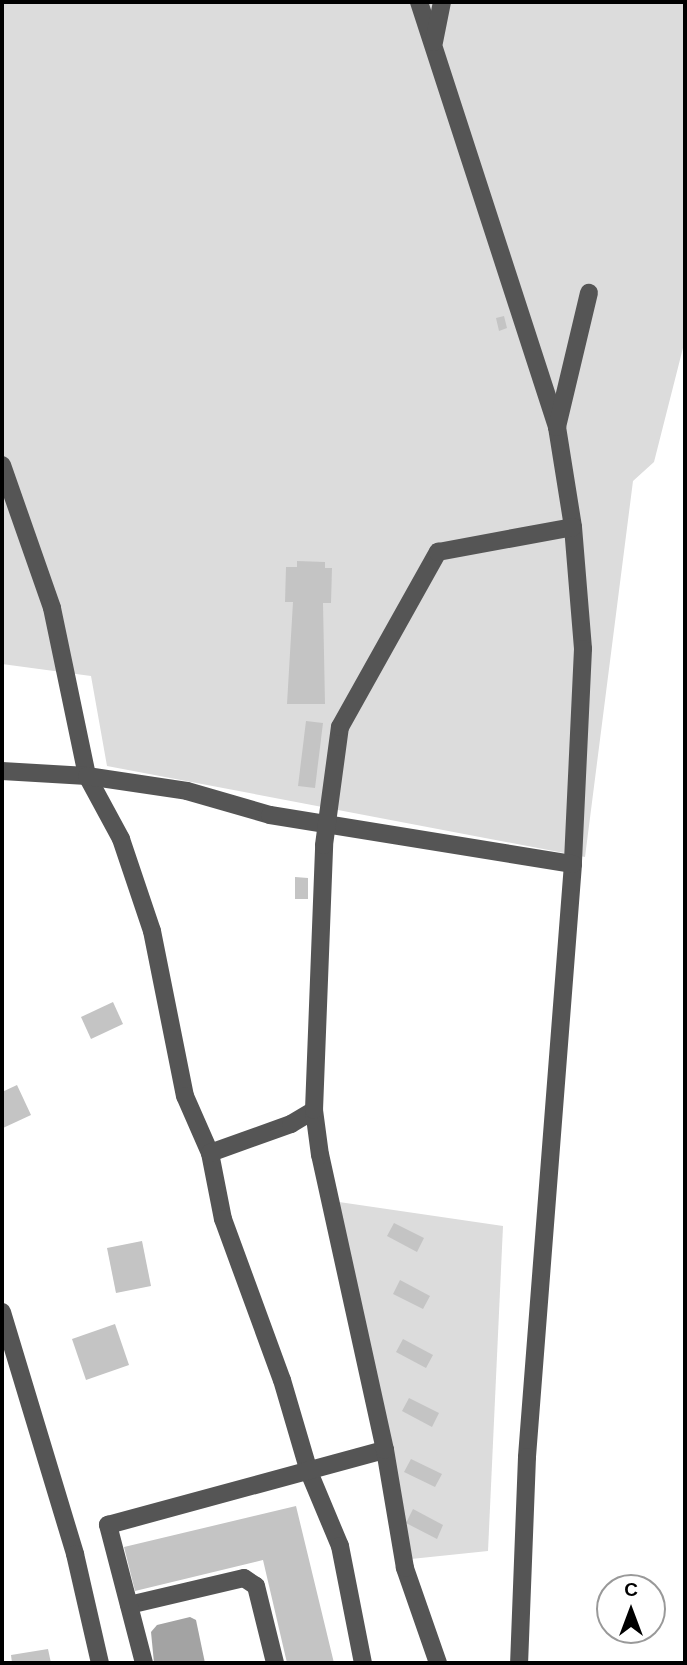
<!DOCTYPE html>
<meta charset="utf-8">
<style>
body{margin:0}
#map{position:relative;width:687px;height:1665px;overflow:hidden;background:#fff;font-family:"DM Sans",sans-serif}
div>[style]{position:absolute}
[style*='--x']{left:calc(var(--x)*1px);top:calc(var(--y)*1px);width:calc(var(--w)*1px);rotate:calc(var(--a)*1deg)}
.green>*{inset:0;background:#dcdcdc}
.water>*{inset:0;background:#a3a3a3}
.building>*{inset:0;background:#c4c4c4}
.minor>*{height:18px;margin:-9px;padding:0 9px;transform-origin:9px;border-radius:9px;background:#555}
span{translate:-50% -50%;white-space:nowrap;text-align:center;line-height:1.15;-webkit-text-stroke:6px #fff;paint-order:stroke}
.frame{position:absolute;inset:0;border:4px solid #000;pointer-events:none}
.north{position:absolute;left:596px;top:1574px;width:70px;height:70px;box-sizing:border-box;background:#fff;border:2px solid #999;border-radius:50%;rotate:0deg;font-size:19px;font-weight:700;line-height:28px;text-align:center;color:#000}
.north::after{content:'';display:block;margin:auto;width:24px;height:32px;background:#000;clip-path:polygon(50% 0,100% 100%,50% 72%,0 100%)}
</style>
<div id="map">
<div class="green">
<i style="clip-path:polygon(2px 2px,685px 2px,685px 340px,654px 462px,633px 481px,585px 857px,107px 766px,91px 676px,2px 664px)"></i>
<i style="clip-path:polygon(339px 1202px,503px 1226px,488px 1551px,411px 1559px)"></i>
</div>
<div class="water">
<i style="clip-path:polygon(190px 1617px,196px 1620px,205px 1663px,154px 1663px,151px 1632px,157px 1625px)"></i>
</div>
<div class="building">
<i style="clip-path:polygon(504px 316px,507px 328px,499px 331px,496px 318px)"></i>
<i style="clip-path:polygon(297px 561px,325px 562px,325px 568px,332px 568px,331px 603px,323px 603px,325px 704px,287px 704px,293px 602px,285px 602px,286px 567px,297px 567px)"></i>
<i style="clip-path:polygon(306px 721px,323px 723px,315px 788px,298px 786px)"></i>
<i style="clip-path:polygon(295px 877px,308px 878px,308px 899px,295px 899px)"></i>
<i style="clip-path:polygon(113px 1002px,123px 1024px,91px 1039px,81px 1017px)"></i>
<i style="clip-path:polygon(17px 1085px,31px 1115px,3px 1128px,2px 1092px)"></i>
<i style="clip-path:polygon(394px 1223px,424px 1238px,417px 1252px,387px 1236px)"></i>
<i style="clip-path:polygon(142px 1241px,151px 1286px,116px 1293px,107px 1248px)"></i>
<i style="clip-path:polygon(400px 1280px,430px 1296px,423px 1309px,393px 1294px)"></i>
<i style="clip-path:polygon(115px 1324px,129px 1365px,86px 1380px,72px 1339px)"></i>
<i style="clip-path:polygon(403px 1339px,433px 1355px,426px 1368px,396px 1352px)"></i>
<i style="clip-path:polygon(409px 1398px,439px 1413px,432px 1427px,402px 1411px)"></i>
<i style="clip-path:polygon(411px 1459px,442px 1474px,435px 1487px,404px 1472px)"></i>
<i style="clip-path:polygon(296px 1506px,334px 1663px,287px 1663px,263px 1560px,135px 1591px,124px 1547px)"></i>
<i style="clip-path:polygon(413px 1509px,443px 1525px,437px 1539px,406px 1523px)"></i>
<i style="clip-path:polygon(48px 1649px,51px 1663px,12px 1663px,11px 1655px)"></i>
</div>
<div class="minor">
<i style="--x:419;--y:2;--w:447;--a:72"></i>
<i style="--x:557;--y:427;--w:101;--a:80.9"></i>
<i style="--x:573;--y:527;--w:122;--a:85.3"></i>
<i style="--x:583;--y:649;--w:215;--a:92.7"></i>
<i style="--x:573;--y:864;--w:595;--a:94.44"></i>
<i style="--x:527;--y:1457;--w:206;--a:92.2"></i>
<i style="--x:434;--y:42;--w:41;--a:-78.7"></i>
<i style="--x:557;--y:427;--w:138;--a:-76.6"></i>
<i style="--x:2;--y:465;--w:151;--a:70.7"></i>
<i style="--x:52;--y:608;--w:172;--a:78.2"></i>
<i style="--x:87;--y:776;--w:72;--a:61.6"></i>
<i style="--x:121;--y:839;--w:97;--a:71.4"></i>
<i style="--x:152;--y:931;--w:168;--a:78.7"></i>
<i style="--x:185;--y:1096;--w:62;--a:66.3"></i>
<i style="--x:210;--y:1153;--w:67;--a:78.9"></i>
<i style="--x:223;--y:1219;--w:171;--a:69.9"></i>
<i style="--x:282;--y:1380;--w:96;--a:73.6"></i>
<i style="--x:309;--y:1472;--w:80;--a:67.3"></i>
<i style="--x:340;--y:1546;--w:119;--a:78.9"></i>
<i style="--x:2;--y:771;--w:85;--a:3.4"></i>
<i style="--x:87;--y:776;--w:101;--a:8.5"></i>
<i style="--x:187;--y:791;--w:86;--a:16.1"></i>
<i style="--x:270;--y:815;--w:307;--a:9.2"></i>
<i style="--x:210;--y:1153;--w:86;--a:-19.7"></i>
<i style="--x:291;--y:1124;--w:27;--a:-31"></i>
<i style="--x:2;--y:1312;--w:253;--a:73.2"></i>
<i style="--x:75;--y:1554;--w:112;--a:77.1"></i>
<i style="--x:129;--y:1605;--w:118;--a:-13.2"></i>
<i style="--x:244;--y:1578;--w:14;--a:34"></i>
<i style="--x:256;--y:1586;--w:79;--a:76.1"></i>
<i style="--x:144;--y:1663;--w:143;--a:-104.6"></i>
<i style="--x:108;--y:1525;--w:287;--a:-15.2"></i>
<i style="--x:438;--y:1663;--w:101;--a:-109.2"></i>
<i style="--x:405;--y:1568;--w:120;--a:-99.6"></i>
<i style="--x:385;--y:1450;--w:302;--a:-102.4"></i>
<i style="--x:320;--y:1155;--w:45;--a:-97.6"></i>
<i style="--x:314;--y:1110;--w:265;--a:-87.8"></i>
<i style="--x:324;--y:845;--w:119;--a:-82.3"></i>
<i style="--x:340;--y:727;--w:201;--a:-60.8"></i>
<i style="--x:438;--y:552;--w:137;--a:-10.5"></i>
</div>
<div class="frame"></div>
<div class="north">С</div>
</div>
